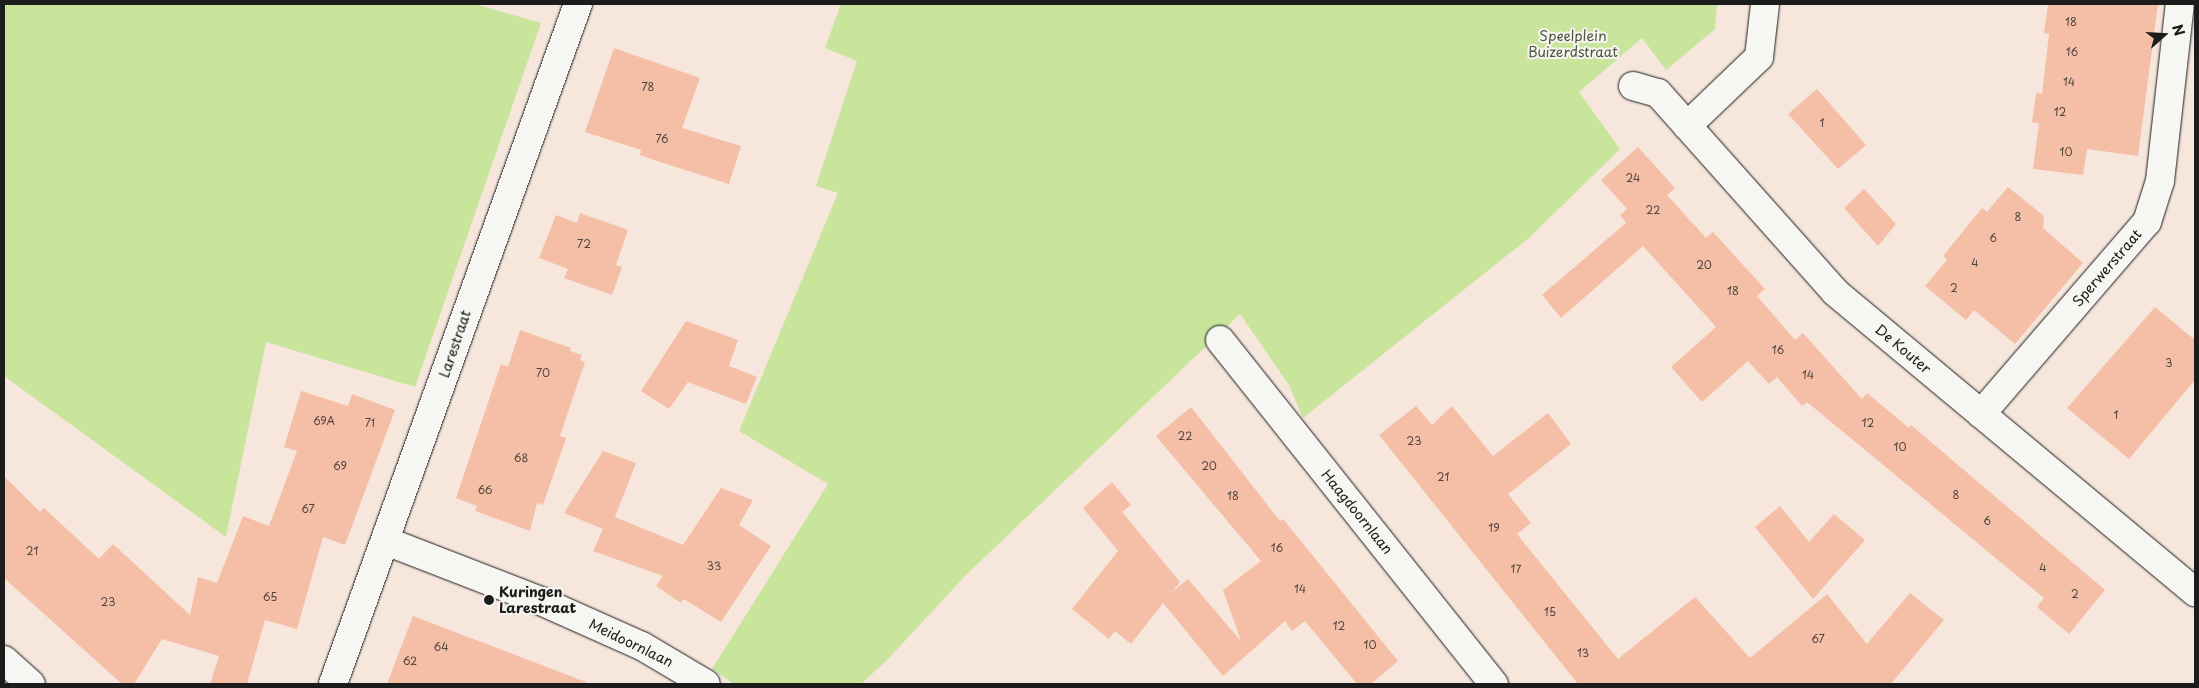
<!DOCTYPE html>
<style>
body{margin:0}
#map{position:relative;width:2199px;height:688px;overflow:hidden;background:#f6e6dc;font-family:"Playpen Sans",sans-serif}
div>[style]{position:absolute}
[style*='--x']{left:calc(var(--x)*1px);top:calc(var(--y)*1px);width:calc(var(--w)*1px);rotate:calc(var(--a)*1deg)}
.green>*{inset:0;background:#c9e59c}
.building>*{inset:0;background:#f5bfa7}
.roads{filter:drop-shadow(0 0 1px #1c1c1c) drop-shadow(0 0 1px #1c1c1c)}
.street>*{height:28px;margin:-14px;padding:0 14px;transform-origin:14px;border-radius:14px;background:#f6f6f2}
.dots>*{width:14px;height:14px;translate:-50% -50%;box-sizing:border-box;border:2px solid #f6f6f2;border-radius:50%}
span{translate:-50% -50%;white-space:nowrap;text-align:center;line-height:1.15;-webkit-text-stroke:4px #f6f6f2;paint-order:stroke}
.number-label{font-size:11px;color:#52453f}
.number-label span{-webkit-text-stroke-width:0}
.park-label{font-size:14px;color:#505842}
.street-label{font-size:14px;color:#1c1c1c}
.poi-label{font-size:14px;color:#1c1c1c;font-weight:700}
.left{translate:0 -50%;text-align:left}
.frame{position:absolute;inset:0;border:5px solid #1c1c1c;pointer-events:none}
.north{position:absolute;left:2139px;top:10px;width:50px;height:50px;-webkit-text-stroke:4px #f6f6f2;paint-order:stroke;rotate:71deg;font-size:14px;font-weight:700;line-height:20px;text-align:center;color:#1c1c1c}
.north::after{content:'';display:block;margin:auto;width:18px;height:22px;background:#1c1c1c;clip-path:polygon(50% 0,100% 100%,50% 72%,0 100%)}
</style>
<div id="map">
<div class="green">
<i style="clip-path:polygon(4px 4px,475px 4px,541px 23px,415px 387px,266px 342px,226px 537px,4px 376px)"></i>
<i style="clip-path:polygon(841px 4px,1717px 4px,1715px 29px,1666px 70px,1642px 38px,1579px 92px,1620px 149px,1530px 237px,1303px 418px,1289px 385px,1240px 314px,967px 574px,888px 659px,861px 684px,734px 684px,712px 669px,828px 484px,739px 431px,838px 193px,816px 186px,857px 61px,825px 48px)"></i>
</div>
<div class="building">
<i style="clip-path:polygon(2048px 4px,2158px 4px,2138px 156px,2087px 149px,2083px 175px,2033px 169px,2039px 123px,2032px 122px,2036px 93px,2042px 94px,2049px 34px,2044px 33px)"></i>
<i style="clip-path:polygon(614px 48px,700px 78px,682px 128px,741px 146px,729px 184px,660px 162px,640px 155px,641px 150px,585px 132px)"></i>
<i style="clip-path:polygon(1817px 89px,1866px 145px,1838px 169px,1788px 114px)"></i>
<i style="clip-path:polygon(1638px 147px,1675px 188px,1667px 195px,1706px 238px,1713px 232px,1765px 289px,1757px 296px,1795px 340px,1803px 333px,1862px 399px,1867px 393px,1909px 428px,1911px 425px,2105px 590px,2069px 634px,2037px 607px,2044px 598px,1807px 402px,1802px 406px,1777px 377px,1769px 384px,1748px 361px,1702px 402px,1671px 367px,1716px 327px,1643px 246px,1561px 318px,1542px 295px,1626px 223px,1620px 215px,1627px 209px,1601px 180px)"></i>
<i style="clip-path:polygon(2008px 187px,2044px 216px,2043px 228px,2083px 263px,2015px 344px,1974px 310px,1966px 320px,1925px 286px,1947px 260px,1943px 256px,1982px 208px,1987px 212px)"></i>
<i style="clip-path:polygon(1864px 189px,1896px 224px,1878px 246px,1844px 208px)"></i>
<i style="clip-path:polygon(580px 213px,628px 230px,616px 265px,622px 267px,612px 295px,564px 278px,568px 269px,539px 258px,556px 215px,577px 223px)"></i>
<i style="clip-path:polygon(2155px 307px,2195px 340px,2195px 380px,2129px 459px,2067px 408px)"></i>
<i style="clip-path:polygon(686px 321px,738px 340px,729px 366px,757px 377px,746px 404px,688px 382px,669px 409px,641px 391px)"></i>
<i style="clip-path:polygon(520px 330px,571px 348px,570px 351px,582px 355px,580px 360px,585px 362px,560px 436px,566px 438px,543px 505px,537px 503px,530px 531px,475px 511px,477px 506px,456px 498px,501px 364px,508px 367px)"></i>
<i style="clip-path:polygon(301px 391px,348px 406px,352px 394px,395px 410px,345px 545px,323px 537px,297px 629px,265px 620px,247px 684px,210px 684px,219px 656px,162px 639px,134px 684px,122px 684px,4px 578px,4px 476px,40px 512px,44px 508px,99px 559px,113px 544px,190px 615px,198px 577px,217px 583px,243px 516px,269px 526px,297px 451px,284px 447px)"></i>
<i style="clip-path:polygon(1416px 406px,1432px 425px,1452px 406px,1493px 456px,1548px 413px,1571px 444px,1508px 494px,1531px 523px,1517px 534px,1618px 659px,1695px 597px,1750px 658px,1827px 594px,1867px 644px,1910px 593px,1944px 620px,1891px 684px,1578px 684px,1379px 435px)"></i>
<i style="clip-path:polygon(1191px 407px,1280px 521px,1283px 519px,1398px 661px,1371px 684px,1357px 684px,1305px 621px,1292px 631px,1285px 621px,1223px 676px,1163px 603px,1131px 644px,1115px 631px,1109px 639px,1072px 609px,1118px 551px,1083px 508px,1112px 482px,1131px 505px,1122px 512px,1180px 582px,1172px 592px,1188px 579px,1241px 641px,1223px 590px,1261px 561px,1156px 436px)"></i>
<i style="clip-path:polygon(603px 451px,636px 463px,615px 517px,683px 545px,721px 488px,753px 500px,739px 525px,771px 546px,721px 622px,684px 599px,681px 603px,656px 586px,663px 576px,593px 551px,603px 529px,564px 513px)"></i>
<i style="clip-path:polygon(1780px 506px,1809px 542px,1834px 514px,1865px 540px,1813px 599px,1755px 527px)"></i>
<i style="clip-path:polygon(413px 616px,586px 682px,585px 684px,387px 684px)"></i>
</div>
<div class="roads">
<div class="street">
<i style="--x:1633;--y:86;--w:26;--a:16"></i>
<i style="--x:1658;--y:93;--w:266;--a:48.3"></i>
<i style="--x:1835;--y:292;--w:469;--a:39.8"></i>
<i style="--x:1687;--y:126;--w:100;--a:-43.8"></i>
<i style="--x:1759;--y:57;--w:53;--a:-83.5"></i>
<i style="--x:1220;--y:340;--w:440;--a:51.5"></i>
<i style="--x:1981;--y:414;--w:254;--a:-49.2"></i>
<i style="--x:2147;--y:222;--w:43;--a:-72.4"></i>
<i style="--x:2160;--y:181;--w:178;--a:-83.6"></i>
<i style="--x:386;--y:541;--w:168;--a:21.2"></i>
<i style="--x:543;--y:602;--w:108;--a:24"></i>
<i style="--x:642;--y:646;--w:74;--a:30.7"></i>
<i style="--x:4;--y:660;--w:36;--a:42"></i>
<i style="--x:333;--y:684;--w:723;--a:-70.19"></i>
</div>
</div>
<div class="dots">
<i style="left:489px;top:600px;background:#1c1c1c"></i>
</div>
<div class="number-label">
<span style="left:2071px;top:22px">18</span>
<span style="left:2072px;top:52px">16</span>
<span style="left:2069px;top:82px">14</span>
<span style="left:648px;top:87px">78</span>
<span style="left:2060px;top:112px">12</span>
<span style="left:1822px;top:123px">1</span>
<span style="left:662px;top:139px">76</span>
<span style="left:2066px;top:152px">10</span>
<span style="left:1633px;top:178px">24</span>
<span style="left:1653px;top:210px">22</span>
<span style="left:2018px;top:217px">8</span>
<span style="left:1993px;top:238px">6</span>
<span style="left:584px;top:244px">72</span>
<span style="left:1975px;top:263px">4</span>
<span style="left:1704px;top:265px">20</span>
<span style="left:1954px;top:288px">2</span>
<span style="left:1733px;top:291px">18</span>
<span style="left:1778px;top:350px">16</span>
<span style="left:2169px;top:363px">3</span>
<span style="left:543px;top:373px">70</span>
<span style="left:1808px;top:375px">14</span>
<span style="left:2116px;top:415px">1</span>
<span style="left:324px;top:421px">69A</span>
<span style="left:370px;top:423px">71</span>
<span style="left:1868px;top:423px">12</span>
<span style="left:1185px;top:436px">22</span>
<span style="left:1414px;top:441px">23</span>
<span style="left:1900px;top:447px">10</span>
<span style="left:521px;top:458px">68</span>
<span style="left:340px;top:466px">69</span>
<span style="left:1209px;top:466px">20</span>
<span style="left:1443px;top:477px">21</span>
<span style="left:485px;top:490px">66</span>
<span style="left:1956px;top:495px">8</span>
<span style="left:1233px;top:496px">18</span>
<span style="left:308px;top:509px">67</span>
<span style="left:1987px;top:521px">6</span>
<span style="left:1494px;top:528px">19</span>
<span style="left:1277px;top:548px">16</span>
<span style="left:32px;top:551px">21</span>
<span style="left:714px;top:566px">33</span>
<span style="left:2043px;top:568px">4</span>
<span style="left:1516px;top:569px">17</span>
<span style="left:1300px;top:589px">14</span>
<span style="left:2075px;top:594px">2</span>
<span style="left:270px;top:597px">65</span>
<span style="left:108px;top:602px">23</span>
<span style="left:1550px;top:612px">15</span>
<span style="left:1339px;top:626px">12</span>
<span style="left:1818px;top:639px">67</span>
<span style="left:1370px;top:645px">10</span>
<span style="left:441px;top:647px">64</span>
<span style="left:1583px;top:653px">13</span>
<span style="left:410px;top:661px">62</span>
</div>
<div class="park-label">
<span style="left:1573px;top:44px">Speelplein<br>Buizerdstraat</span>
</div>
<div class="street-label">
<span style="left:2107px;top:268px;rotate:-49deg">Sperwerstraat</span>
<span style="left:455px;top:344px;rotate:-71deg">Larestraat</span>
<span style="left:1903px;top:349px;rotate:40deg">De Kouter</span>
<span style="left:1357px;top:512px;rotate:51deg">Haagdoornlaan</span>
<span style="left:631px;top:643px;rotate:26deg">Meidoornlaan</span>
</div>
<div class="poi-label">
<span class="left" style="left:499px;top:600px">Kuringen<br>Larestraat</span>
</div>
<div class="frame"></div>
<div class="north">N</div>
</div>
